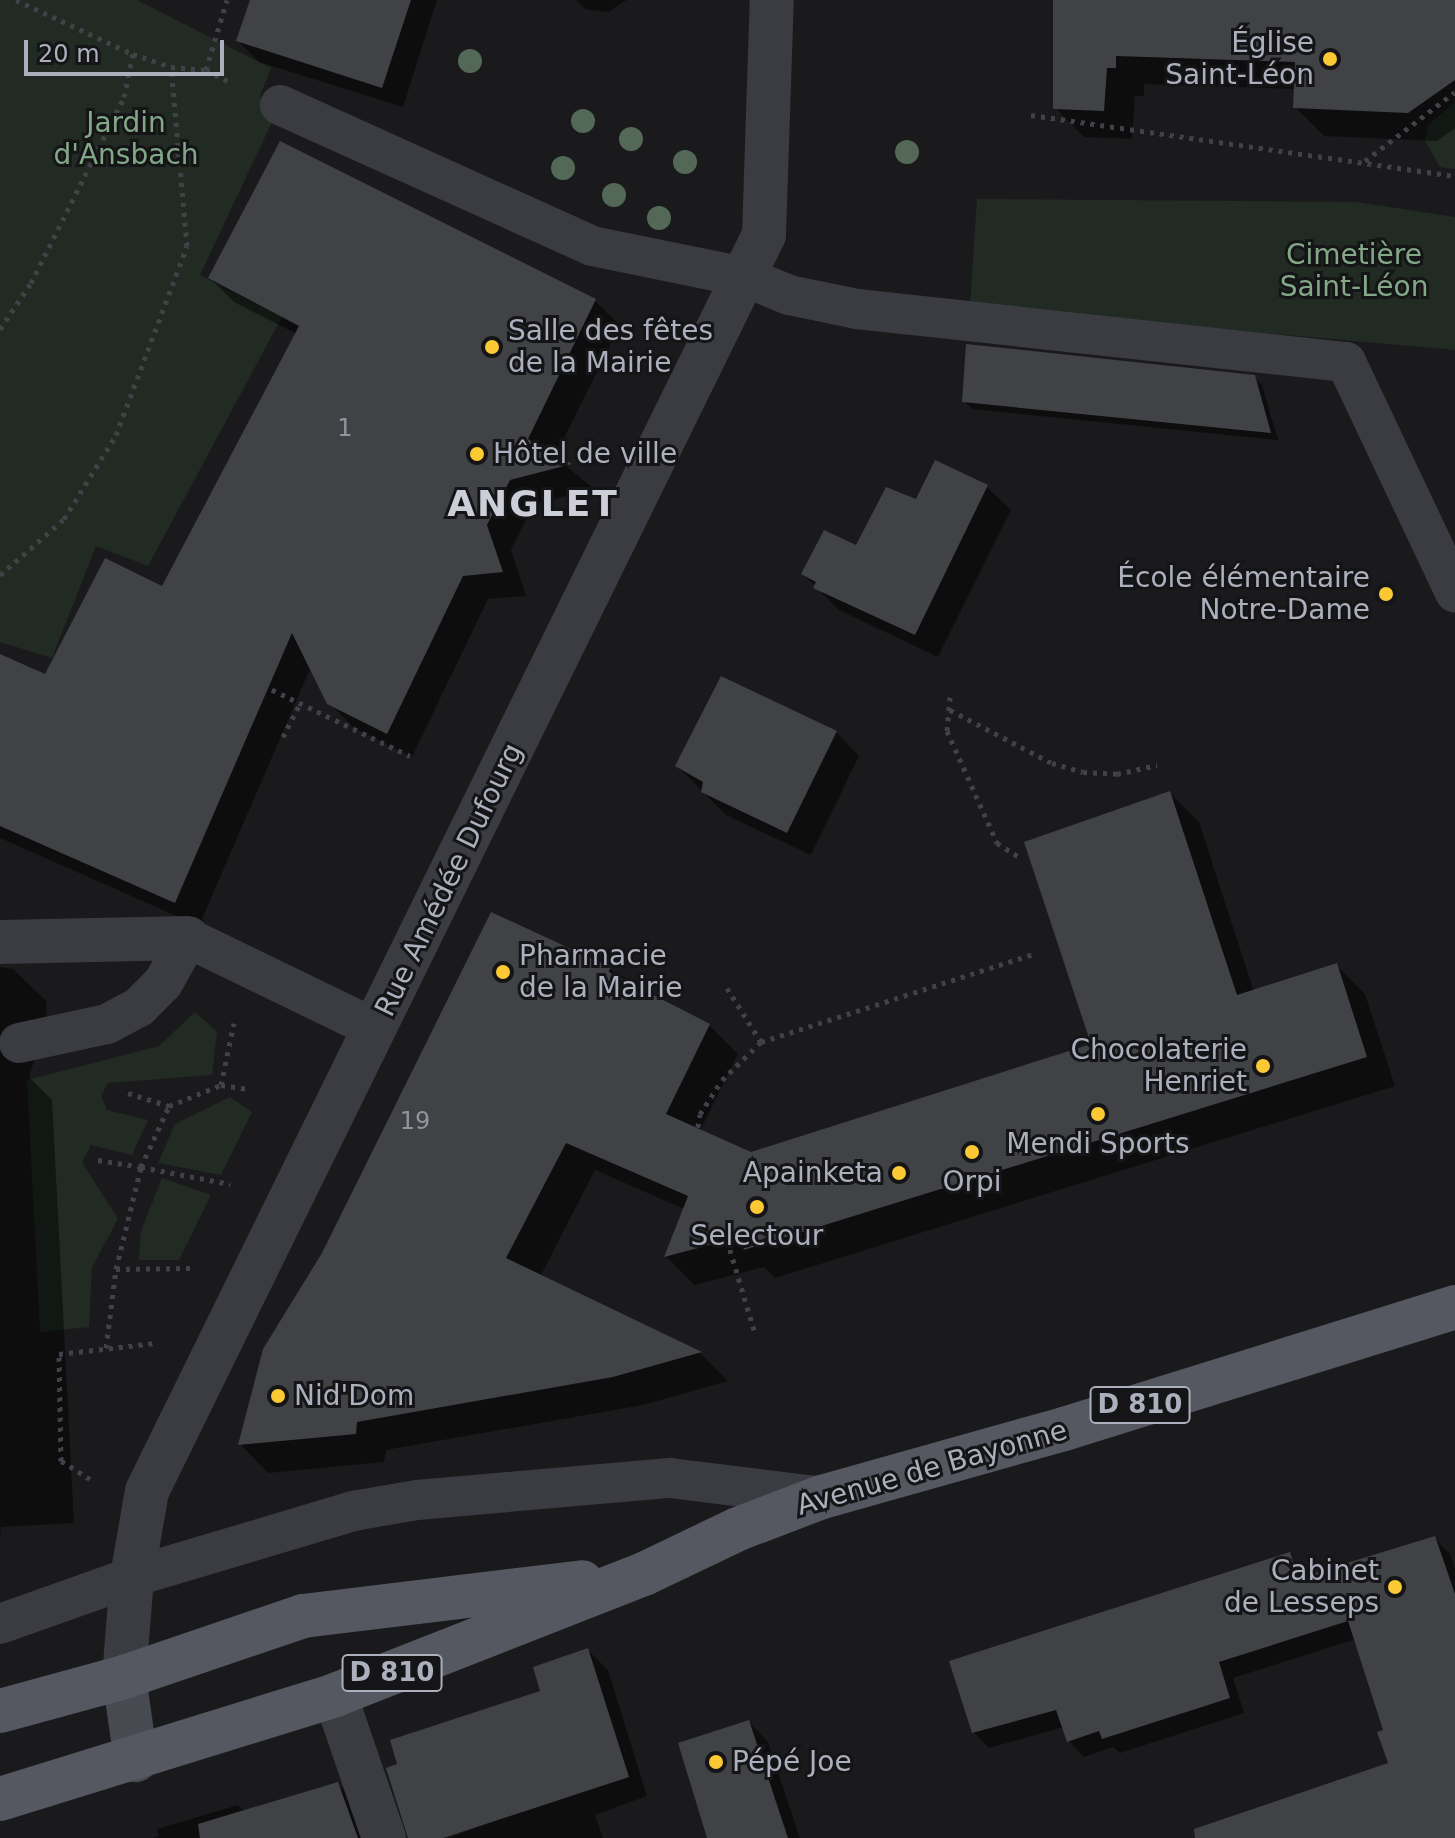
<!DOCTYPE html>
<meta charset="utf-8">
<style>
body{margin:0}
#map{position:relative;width:1455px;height:1838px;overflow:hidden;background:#1a1a1c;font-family:"DejaVu Sans",sans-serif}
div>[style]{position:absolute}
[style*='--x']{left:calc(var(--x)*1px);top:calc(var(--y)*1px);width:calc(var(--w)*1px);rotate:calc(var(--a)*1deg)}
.green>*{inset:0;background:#212b23}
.shadow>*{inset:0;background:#0007}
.building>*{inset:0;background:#414246}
.path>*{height:5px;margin-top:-2.5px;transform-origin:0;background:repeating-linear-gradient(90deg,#404249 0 4px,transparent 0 10px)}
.lane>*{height:40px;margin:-20px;padding:0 20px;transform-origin:20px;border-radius:20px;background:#3b3b42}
.street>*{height:44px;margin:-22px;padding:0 22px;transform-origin:22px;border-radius:22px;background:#3b3b42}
.secondary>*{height:44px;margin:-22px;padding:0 22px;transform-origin:22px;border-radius:22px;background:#484a52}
.primary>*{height:44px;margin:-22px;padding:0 22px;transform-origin:22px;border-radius:22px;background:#565861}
.trees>*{width:24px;height:24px;margin:-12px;border-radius:50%;background:#536857}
.dots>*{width:22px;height:22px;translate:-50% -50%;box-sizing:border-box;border:4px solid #151517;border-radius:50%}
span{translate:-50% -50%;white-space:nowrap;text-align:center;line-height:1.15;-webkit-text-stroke:6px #151517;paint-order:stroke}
.number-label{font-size:24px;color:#91949e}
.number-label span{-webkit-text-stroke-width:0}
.shield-label span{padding:2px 6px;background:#151517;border:2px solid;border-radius:6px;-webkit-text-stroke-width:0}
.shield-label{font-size:26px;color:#acafbc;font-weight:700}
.poi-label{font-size:28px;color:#acafbc}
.right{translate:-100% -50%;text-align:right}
.left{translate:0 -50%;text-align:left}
.park-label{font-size:28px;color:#82a888}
.street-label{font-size:28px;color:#acafbc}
.district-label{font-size:36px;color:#cdcfd8;font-weight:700;letter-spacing:2px}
.scale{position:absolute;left:24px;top:40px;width:200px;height:36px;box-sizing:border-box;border:4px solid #acafbc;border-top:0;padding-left:10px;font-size:24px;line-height:28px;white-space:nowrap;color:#acafbc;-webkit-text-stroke:6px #151517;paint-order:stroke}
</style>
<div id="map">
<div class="green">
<i style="clip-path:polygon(0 0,137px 0,271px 68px,260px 96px,272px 122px,200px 275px,282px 317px,148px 566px,96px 546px,52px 658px,0 642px)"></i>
<i style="clip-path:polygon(1455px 102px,1455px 169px,1440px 167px,1425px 141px,1428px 125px)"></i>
<i style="clip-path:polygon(977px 199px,1357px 202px,1455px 217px,1455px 350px,970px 307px)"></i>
<i style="clip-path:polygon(195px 1012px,217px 1032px,212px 1075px,108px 1083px,101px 1096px,107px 1110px,148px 1120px,132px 1155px,91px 1145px,82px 1162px,118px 1219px,92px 1267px,89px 1327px,40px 1332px,27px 1080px,159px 1046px)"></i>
<i style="clip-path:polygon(230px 1097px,252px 1112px,221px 1175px,158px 1163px,175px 1124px)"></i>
<i style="clip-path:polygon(162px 1178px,211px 1195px,179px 1260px,139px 1260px,141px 1231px)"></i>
</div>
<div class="shadow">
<i style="clip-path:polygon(252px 0,437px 0,403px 107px,259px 62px,238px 41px)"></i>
<i style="clip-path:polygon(576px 0,627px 0,608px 12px,585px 9px)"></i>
<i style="clip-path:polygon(1057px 0,1455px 0,1455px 128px,1437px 141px,1324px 136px,1295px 107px,1296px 89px,1144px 84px,1144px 96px,1135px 96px,1132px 139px,1084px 137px,1055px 108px)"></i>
<i style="clip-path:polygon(281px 143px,595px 301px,620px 325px,555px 457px,594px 489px,534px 504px,511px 550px,526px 596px,488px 599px,412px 757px,354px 728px,329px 703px,311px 667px,199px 926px,0 838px,0 656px,46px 676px,163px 589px,297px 334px,234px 302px,210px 278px)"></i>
<i style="clip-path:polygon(1254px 377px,1262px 385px,1278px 440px,972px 409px,964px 401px)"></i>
<i style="clip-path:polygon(936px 463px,987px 487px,1011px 510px,938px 657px,839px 610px,803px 574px,857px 548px,917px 501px)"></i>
<i style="clip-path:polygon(836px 732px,859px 756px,811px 855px,726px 815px,677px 766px)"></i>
<i style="clip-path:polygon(1170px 793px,1199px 822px,1254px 992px,1336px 965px,1365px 994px,1395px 1086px,775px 1278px,764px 1267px,694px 1285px,666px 1256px,684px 1209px,595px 1170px,540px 1277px,701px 1354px,728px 1381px,643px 1405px,386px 1450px,384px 1462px,268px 1473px,240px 1444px,609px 969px,709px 1025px,738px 1054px,700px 1131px,751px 1154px,1094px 1045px)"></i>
<i style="clip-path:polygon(0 967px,13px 969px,46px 1001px,49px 1052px,35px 1058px,29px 1077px,52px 1100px,74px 1523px,1px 1527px,0 1540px)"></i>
<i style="clip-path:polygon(1434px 1538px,1450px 1554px,1455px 1568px,1455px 1838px,1265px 1838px,1390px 1764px,1386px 1732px,1356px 1639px,1233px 1678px,1244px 1713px,1120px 1753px,1113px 1747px,1084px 1757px,1069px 1741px,1064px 1727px,989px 1748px,973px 1732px,1289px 1555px,1307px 1577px)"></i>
<i style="clip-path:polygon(588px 1650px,608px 1670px,647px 1796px,595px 1815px,603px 1838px,449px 1838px,526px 1809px,436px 1838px,409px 1838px)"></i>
<i style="clip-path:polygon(749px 1722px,768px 1742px,800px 1838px,709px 1838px)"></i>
<i style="clip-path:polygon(338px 1784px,363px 1809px,373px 1838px,153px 1838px,159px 1836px,157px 1829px,238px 1805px,245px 1812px)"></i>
</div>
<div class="building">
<i style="clip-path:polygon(250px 0,411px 0,382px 88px,236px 41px)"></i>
<i style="clip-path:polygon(1053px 0,1455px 0,1455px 80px,1408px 113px,1293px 108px,1295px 62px,1116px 56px,1116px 68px,1107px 68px,1104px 111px,1053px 109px)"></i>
<i style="clip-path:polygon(280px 141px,596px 299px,528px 439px,572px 464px,510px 480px,487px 525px,503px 572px,463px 576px,387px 734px,327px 704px,292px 633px,175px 903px,0 826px,0 654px,45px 674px,105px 558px,162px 586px,299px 326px,208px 278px)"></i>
<i style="clip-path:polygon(966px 344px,1255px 375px,1271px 433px,962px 402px)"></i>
<i style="clip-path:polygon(935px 460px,988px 485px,915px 635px,813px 588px,816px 582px,801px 574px,824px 530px,856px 545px,886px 487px,916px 499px)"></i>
<i style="clip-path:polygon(721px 676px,837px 731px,787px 833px,701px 792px,703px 782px,675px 766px)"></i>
<i style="clip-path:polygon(1170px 791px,1237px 995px,1337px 963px,1367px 1057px,744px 1250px,740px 1237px,664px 1257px,688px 1196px,566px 1143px,506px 1258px,702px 1352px,613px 1377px,357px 1422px,356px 1434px,238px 1445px,263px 1349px,322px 1253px,491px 912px,610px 967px,609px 972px,710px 1024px,666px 1114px,751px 1152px,1091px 1044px,1024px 842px)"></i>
<i style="clip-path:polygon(1435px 1536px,1455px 1594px,1455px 1838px,1195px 1838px,1194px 1829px,1388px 1763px,1377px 1732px,1383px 1730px,1348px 1621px,1219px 1662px,1230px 1698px,1102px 1739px,1099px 1731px,1067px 1742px,1056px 1710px,972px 1733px,949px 1661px,1290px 1552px,1298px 1578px)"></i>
<i style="clip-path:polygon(588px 1648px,629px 1777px,443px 1838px,408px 1838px,386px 1768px,397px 1764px,390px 1740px,540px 1691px,533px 1667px)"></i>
<i style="clip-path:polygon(749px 1720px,788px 1838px,707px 1838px,678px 1743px)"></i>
<i style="clip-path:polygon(338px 1782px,358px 1838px,200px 1838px,198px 1824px)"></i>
</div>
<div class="path">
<i style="--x:16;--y:0;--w:129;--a:24.8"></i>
<i style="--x:133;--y:54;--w:40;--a:18.9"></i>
<i style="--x:171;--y:67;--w:35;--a:5"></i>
<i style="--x:206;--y:70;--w:29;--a:27"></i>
<i style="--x:206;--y:70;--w:73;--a:-73.3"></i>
<i style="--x:1031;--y:115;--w:428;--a:8.2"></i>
<i style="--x:1365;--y:161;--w:113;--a:-37.5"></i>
<i style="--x:0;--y:329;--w:55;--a:-56"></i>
<i style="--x:31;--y:283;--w:208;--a:-63.4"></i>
<i style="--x:124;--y:97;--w:44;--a:-78.2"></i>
<i style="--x:283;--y:550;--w:131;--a:115.4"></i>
<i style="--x:227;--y:668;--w:203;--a:25.7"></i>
<i style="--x:0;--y:575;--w:85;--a:-41.2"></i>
<i style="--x:64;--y:519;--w:99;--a:-58.2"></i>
<i style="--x:116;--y:435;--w:202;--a:-69.4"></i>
<i style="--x:187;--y:246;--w:180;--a:-95.1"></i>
<i style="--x:950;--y:697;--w:34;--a:95"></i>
<i style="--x:947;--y:731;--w:123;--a:65.9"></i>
<i style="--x:997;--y:843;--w:26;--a:32"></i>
<i style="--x:950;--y:710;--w:115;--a:27.5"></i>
<i style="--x:1052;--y:763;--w:32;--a:16"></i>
<i style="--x:1083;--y:772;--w:34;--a:3"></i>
<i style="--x:1117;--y:774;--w:41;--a:-12.7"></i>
<i style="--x:283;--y:737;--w:38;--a:-63"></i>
<i style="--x:727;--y:988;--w:64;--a:57.8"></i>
<i style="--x:221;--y:1085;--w:63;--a:-78.2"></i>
<i style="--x:128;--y:1093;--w:43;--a:17.6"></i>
<i style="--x:98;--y:1160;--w:44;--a:9.2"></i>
<i style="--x:141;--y:1167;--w:67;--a:-65.3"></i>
<i style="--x:169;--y:1106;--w:56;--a:-22"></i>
<i style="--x:221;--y:1085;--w:30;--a:8"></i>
<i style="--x:116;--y:1269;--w:75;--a:-0.8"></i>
<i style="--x:754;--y:1330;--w:202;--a:-106.7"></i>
<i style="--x:696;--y:1137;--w:23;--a:-80"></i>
<i style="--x:700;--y:1114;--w:40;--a:-57.1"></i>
<i style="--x:722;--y:1080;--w:54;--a:-44.3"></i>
<i style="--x:761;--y:1042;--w:287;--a:-17.9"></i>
<i style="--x:106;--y:1348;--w:80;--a:-82.8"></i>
<i style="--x:116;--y:1269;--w:105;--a:-76.2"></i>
<i style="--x:141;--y:1167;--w:91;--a:10.8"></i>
<i style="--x:90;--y:1479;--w:34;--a:-148"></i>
<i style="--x:61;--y:1461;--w:107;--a:-91.1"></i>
<i style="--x:59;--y:1354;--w:97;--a:-6.5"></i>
</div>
<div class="lane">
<i style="--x:280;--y:105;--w:342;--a:24.3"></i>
<i style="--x:592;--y:246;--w:156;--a:11.5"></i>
<i style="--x:745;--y:277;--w:48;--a:22.2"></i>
<i style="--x:789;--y:295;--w:69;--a:11.6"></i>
<i style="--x:857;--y:309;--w:492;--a:6.2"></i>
<i style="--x:1346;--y:362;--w:255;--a:64.7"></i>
<i style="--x:19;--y:1043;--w:90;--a:-12.2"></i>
<i style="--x:107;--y:1024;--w:36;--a:-28"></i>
<i style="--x:139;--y:1007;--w:34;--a:-45"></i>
<i style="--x:163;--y:983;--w:51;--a:-60.9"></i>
<i style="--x:188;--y:938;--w:208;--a:25.9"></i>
<i style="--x:0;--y:1624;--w:140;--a:-19.6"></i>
<i style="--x:132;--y:1577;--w:231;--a:-16.6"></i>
<i style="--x:353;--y:1511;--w:65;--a:-9.8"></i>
<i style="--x:417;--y:1500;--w:254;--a:-5"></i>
<i style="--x:670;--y:1478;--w:153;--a:7.1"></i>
</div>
<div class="street">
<i style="--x:0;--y:942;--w:188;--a:-1.2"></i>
<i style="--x:124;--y:1677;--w:100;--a:-85.4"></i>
<i style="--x:132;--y:1577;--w:87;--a:-80.1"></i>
<i style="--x:147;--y:1491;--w:1399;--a:-63.84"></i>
<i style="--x:764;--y:235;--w:235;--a:-88.1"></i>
<i style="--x:335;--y:1695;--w:151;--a:71.1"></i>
</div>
<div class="secondary">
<i style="--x:124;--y:1677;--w:84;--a:81.8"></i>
</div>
<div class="primary">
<i style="--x:0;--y:1711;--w:129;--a:-15.3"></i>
<i style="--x:124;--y:1677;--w:189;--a:-18.8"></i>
<i style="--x:303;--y:1616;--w:281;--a:-6.9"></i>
<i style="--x:0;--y:1799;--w:351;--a:-17.2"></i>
<i style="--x:335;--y:1695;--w:332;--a:-21.4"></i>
<i style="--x:644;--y:1574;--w:104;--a:-25.6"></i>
<i style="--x:738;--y:1529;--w:90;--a:-20.9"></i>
<i style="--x:822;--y:1497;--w:251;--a:-15.7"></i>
<i style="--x:1064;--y:1429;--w:410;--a:-17.3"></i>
</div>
<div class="trees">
<i style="left:470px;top:61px"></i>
<i style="left:583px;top:121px"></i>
<i style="left:631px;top:139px"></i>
<i style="left:907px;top:152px"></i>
<i style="left:685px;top:162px"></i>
<i style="left:563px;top:168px"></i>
<i style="left:614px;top:195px"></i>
<i style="left:659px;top:218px"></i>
</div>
<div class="dots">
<i style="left:1330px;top:59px;background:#fbc933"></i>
<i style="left:492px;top:347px;background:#fbc933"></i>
<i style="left:477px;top:454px;background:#fbc933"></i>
<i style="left:1386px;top:594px;background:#fbc933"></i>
<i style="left:503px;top:972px;background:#fbc933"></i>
<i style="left:1263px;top:1066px;background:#fbc933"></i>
<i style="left:1098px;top:1114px;background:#fbc933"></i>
<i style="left:972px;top:1152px;background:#fbc933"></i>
<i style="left:899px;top:1173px;background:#fbc933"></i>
<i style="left:757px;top:1207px;background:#fbc933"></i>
<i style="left:278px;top:1396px;background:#fbc933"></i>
<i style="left:1395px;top:1587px;background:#fbc933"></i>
<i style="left:716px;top:1762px;background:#fbc933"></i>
</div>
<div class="number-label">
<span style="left:345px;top:429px">1</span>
<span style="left:415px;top:1122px">19</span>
</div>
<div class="shield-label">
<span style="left:1140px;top:1405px">D 810</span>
<span style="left:392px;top:1673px">D 810</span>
</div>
<div class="poi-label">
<span class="right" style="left:1314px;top:59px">Église<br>Saint-Léon</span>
<span class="left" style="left:508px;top:347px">Salle des fêtes<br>de la Mairie</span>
<span class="left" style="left:493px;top:454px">Hôtel de ville</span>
<span class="right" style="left:1370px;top:594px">École élémentaire<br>Notre-Dame</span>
<span class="left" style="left:519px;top:972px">Pharmacie<br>de la Mairie</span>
<span class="right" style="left:1247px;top:1066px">Chocolaterie<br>Henriet</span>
<span style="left:1098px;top:1144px">Mendi Sports</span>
<span class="right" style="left:883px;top:1173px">Apainketa</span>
<span style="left:972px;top:1182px">Orpi</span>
<span style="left:757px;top:1236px">Selectour</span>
<span class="left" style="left:294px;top:1396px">Nid'Dom</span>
<span class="right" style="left:1379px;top:1587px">Cabinet<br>de Lesseps</span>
<span class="left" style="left:732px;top:1762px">Pépé Joe</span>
</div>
<div class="park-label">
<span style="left:126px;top:139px">Jardin<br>d'Ansbach</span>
<span style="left:1354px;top:271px">Cimetière<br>Saint-Léon</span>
</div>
<div class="street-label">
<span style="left:449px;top:880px;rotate:-64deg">Rue Amédée Dufourg</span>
<span style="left:932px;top:1468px;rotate:-16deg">Avenue de Bayonne</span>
</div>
<div class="district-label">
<span style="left:533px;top:504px">ANGLET</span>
</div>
<div class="scale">20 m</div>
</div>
